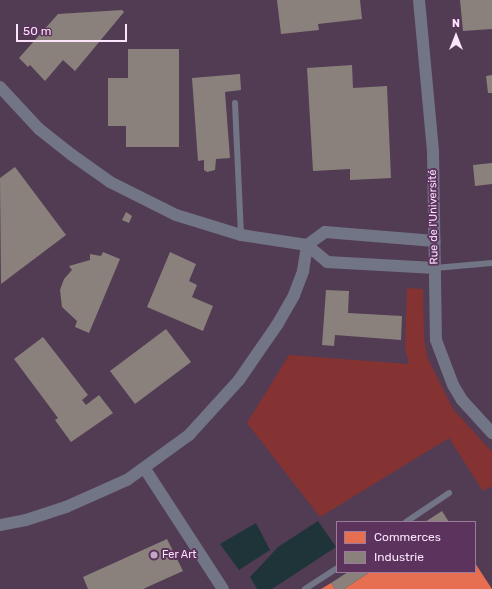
<!DOCTYPE html>
<meta charset="utf-8">
<style>
body{margin:0}
#map{position:relative;width:492px;height:589px;overflow:hidden;background:#523c53;font-family:Rubik,sans-serif}
div>[style]{position:absolute}
[style*='--x']{left:calc(var(--x)*1px);top:calc(var(--y)*1px);width:calc(var(--w)*1px);rotate:calc(var(--a)*1deg)}
.green>*{inset:0;background:#853232}
.water>*{inset:0;background:#1f3439}
.shops>*{inset:0;background:#e76f51}
.industry>*{inset:0;background:#8a817c}
.lane>*{height:6px;margin:-3px;padding:0 3px;transform-origin:3px;border-radius:3px;background:#727585}
.street>*{height:12px;margin:-6px;padding:0 6px;transform-origin:6px;border-radius:6px;background:#727585}
.dots>*{width:11px;height:11px;translate:-50% -50%;box-sizing:border-box;border:2px solid #5b335c;border-radius:50%}
span{translate:-50% -50%;white-space:nowrap;text-align:center;line-height:1.15;-webkit-text-stroke:4px #5b335c;paint-order:stroke}
.street-label{font-size:11px;color:#fce4fd}
.poi-label{font-size:11px;color:#fce4fd}
.left{translate:0 -50%;text-align:left}
.legend{position:absolute;left:336px;top:521px;width:140px;height:52px;box-sizing:border-box;background:#5b335c;border:1px solid #9b7a9c;margin:0;padding:5px 7px;list-style:none;font-size:12px;color:#fce4fd}
.legend li{display:flex;align-items:center;gap:8px;height:20px}
.legend b{width:20px;border:1px solid #9b7a9c}
.north{position:absolute;left:436px;top:16px;width:40px;height:40px;-webkit-text-stroke:3px #5b335c;paint-order:stroke;rotate:0deg;font-size:11px;font-weight:700;line-height:16px;text-align:center;color:#fce4fd}
.north::after{content:'';display:block;margin:auto;width:14px;height:18px;background:#fce4fd;clip-path:polygon(50% 0,100% 100%,50% 72%,0 100%)}
.scale{position:absolute;left:16px;top:24px;width:111px;height:18px;box-sizing:border-box;border:2px solid #fce4fd;border-top:0;padding-left:5px;font-size:12px;line-height:14px;white-space:nowrap;color:#fce4fd;-webkit-text-stroke:3px #5b335c;paint-order:stroke}
</style>
<div id="map">
<div class="green">
<i style="clip-path:polygon(407px 288px,423px 289px,424px 339px,428px 359px,453px 409px,492px 452px,492px 486px,483px 491px,449px 438px,320px 517px,247px 423px,289px 355px,409px 364px,405px 347px)"></i>
</div>
<div class="water">
<i style="clip-path:polygon(318px 521px,336px 547px,272px 589px,257px 589px,250px 577px,278px 547px)"></i>
<i style="clip-path:polygon(256px 523px,270px 550px,239px 570px,220px 544px)"></i>
</div>
<div class="shops">
<i style="clip-path:polygon(475px 563px,492px 589px,344px 589px,370px 572px,475px 572px)"></i>
<i style="clip-path:polygon(331px 583px,335px 589px,321px 589px)"></i>
</div>
<div class="industry">
<i style="clip-path:polygon(277px 0,360px 0,362px 19px,318px 24px,319px 30px,281px 34px)"></i>
<i style="clip-path:polygon(460px 0,492px 0,492px 29px,463px 31px)"></i>
<i style="clip-path:polygon(122px 10px,124px 12px,75px 71px,63px 60px,45px 81px,30px 65px,28px 67px,19px 58px,58px 14px)"></i>
<i style="clip-path:polygon(128px 49px,179px 49px,179px 147px,126px 147px,126px 126px,108px 126px,108px 78px,128px 78px)"></i>
<i style="clip-path:polygon(352px 65px,353px 88px,387px 86px,391px 178px,350px 180px,350px 169px,313px 171px,307px 68px)"></i>
<i style="clip-path:polygon(240px 74px,241px 90px,225px 92px,230px 158px,216px 159px,215px 170px,207px 172px,204px 170px,204px 160px,198px 161px,192px 78px)"></i>
<i style="clip-path:polygon(492px 75px,492px 93px,488px 93px,486px 76px)"></i>
<i style="clip-path:polygon(492px 163px,492px 184px,475px 186px,473px 165px)"></i>
<i style="clip-path:polygon(15px 167px,66px 235px,1px 284px,0 178px)"></i>
<i style="clip-path:polygon(126px 212px,132px 216px,129px 223px,122px 220px)"></i>
<i style="clip-path:polygon(103px 252px,120px 259px,89px 333px,75px 327px,77px 321px,62px 307px,60px 290px,64px 279px,72px 270px,69px 266px,90px 260px,90px 254px,101px 256px)"></i>
<i style="clip-path:polygon(170px 252px,196px 264px,189px 281px,197px 285px,192px 297px,213px 306px,203px 331px,147px 307px)"></i>
<i style="clip-path:polygon(326px 290px,349px 291px,348px 313px,402px 316px,401px 340px,335px 335px,334px 346px,322px 345px)"></i>
<i style="clip-path:polygon(166px 329px,191px 362px,135px 404px,110px 371px)"></i>
<i style="clip-path:polygon(43px 337px,88px 395px,82px 400px,86px 405px,99px 395px,113px 413px,71px 442px,55px 420px,58px 418px,14px 359px)"></i>
<i style="clip-path:polygon(442px 511px,449px 522px,425px 522px)"></i>
<i style="clip-path:polygon(167px 539px,183px 571px,143px 589px,88px 589px,83px 577px)"></i>
<i style="clip-path:polygon(348px 572px,370px 572px,344px 589px,335px 589px,331px 583px)"></i>
</div>
<div class="lane">
<i style="--x:235;--y:103;--w:132;--a:87.4"></i>
<i style="--x:435;--y:268;--w:57;--a:-5"></i>
<i style="--x:406;--y:522;--w:52;--a:-34"></i>
<i style="--x:305;--y:589;--w:38;--a:-33"></i>
</div>
<div class="street">
<i style="--x:419;--y:0;--w:152;--a:84.7"></i>
<i style="--x:433;--y:151;--w:189;--a:89.1"></i>
<i style="--x:436;--y:340;--w:48;--a:69.3"></i>
<i style="--x:453;--y:385;--w:17;--a:59"></i>
<i style="--x:462;--y:400;--w:45;--a:47.7"></i>
<i style="--x:0;--y:87;--w:57;--a:47.1"></i>
<i style="--x:39;--y:129;--w:42;--a:38.2"></i>
<i style="--x:72;--y:155;--w:47;--a:35.4"></i>
<i style="--x:110;--y:182;--w:74;--a:26.6"></i>
<i style="--x:176;--y:215;--w:68;--a:17.1"></i>
<i style="--x:241;--y:235;--w:67;--a:8.6"></i>
<i style="--x:307;--y:245;--w:26;--a:40"></i>
<i style="--x:327;--y:262;--w:108;--a:3.2"></i>
<i style="--x:307;--y:245;--w:22;--a:-36"></i>
<i style="--x:325;--y:232;--w:110;--a:4.7"></i>
<i style="--x:145;--y:469;--w:143;--a:57"></i>
<i style="--x:0;--y:525;--w:26;--a:-11"></i>
<i style="--x:26;--y:520;--w:42;--a:-18"></i>
<i style="--x:66;--y:507;--w:67;--a:-23.9"></i>
<i style="--x:127;--y:480;--w:77;--a:-36"></i>
<i style="--x:189;--y:435;--w:74;--a:-47.7"></i>
<i style="--x:239;--y:380;--w:67;--a:-55.4"></i>
<i style="--x:277;--y:325;--w:34;--a:-60"></i>
<i style="--x:294;--y:295;--w:26;--a:-69"></i>
<i style="--x:303;--y:271;--w:26;--a:-81"></i>
</div>
<div class="dots">
<i style="left:154px;top:555px;background:#c0a9c2"></i>
</div>
<div class="street-label">
<span style="left:434px;top:217px;rotate:-91deg">Rue de l'Université</span>
</div>
<div class="poi-label">
<span class="left" style="left:162px;top:555px">Fer Art</span>
</div>
<ul class="legend">
<li><b style="height:11px;background:#e76f51"></b>Commerces</li>
<li><b style="height:11px;background:#8a817c"></b>Industrie</li>
</ul>
<div class="north">N</div>
<div class="scale">50 m</div>
</div>
